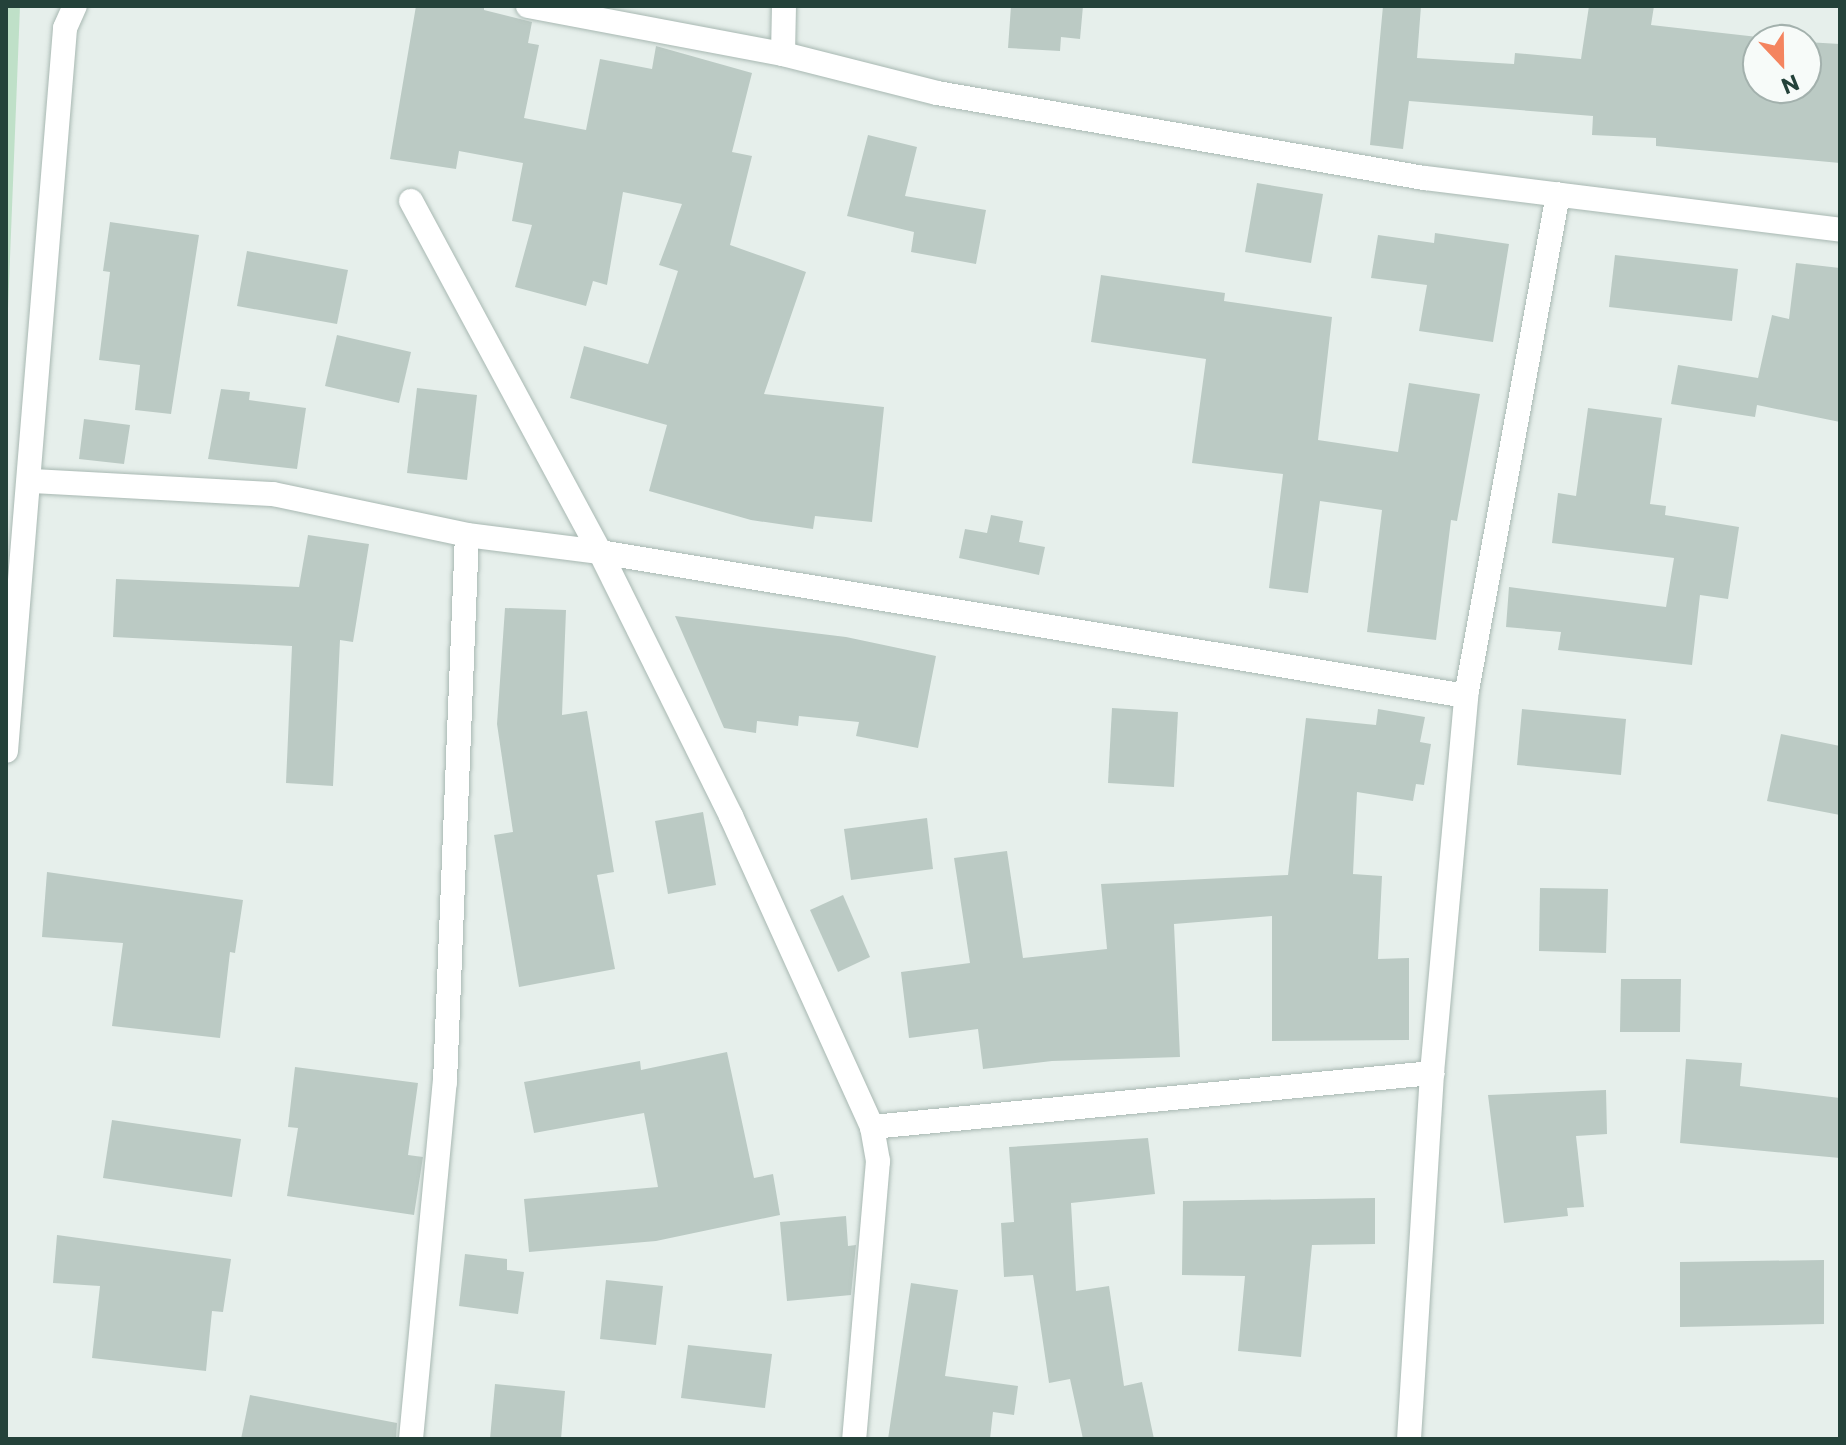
<!DOCTYPE html>
<style>
body{margin:0}
#map{position:relative;width:1846px;height:1445px;overflow:hidden;background:#e6efeb;font-family:Commissioner,sans-serif}
div>[style]{position:absolute}
[style*='--x']{left:calc(var(--x)*1px);top:calc(var(--y)*1px);width:calc(var(--w)*1px);rotate:calc(var(--a)*1deg)}
.green>*{inset:0;background:#bfe0c8}
.building>*{inset:0;background:#bbcac4}
.roads{filter:drop-shadow(0 0 2px #a8b8b2) drop-shadow(0 0 2px #a8b8b2)}
.minor>*{height:24px;margin:-12px;padding:0 12px;transform-origin:12px;border-radius:12px;background:#fff}
span{translate:-50% -50%;white-space:nowrap;text-align:center;line-height:1.15;-webkit-text-stroke:6px #f7fbf9;paint-order:stroke}
.frame{position:absolute;inset:0;border:8px solid #24423a;pointer-events:none}
.north{position:absolute;left:1742px;top:24px;width:80px;height:80px;box-sizing:border-box;background:#f7fbf9;border:2px solid #a3b1ad;border-radius:50%;rotate:158deg;font-size:22px;font-weight:700;line-height:32px;text-align:center;color:#24423a}
.north::after{content:'';display:block;margin:auto;width:28px;height:36px;background:#f4845f;clip-path:polygon(50% 0,100% 100%,50% 72%,0 100%)}
</style>
<div id="map">
<div class="green">
<i style="clip-path:polygon(6px 6px,20px 6px,6px 359px)"></i>
</div>
<div class="building">
<i style="clip-path:polygon(416px 6px,484px 6px,484px 10px,532px 22px,528px 43px,539px 45px,524px 118px,586px 130px,600px 59px,652px 69px,656px 46px,752px 73px,732px 152px,752px 156px,730px 245px,806px 272px,764px 394px,884px 407px,872px 522px,815px 516px,813px 529px,751px 520px,649px 491px,667px 425px,570px 398px,584px 346px,648px 364px,678px 271px,659px 265px,682px 204px,623px 192px,607px 285px,593px 281px,586px 306px,515px 287px,532px 225px,512px 221px,523px 163px,459px 151px,456px 169px,390px 159px)"></i>
<i style="clip-path:polygon(1011px 6px,1083px 6px,1080px 39px,1061px 37px,1060px 51px,1008px 48px)"></i>
<i style="clip-path:polygon(1383px 6px,1421px 6px,1417px 58px,1514px 64px,1515px 53px,1581px 59px,1589px 6px,1654px 6px,1651px 25px,1785px 40px,1758px 40px,1758px 88px,1806px 88px,1806px 42px,1840px 44px,1840px 163px,1656px 146px,1656px 138px,1592px 135px,1593px 116px,1409px 101px,1403px 149px,1370px 145px)"></i>
<i style="clip-path:polygon(868px 135px,917px 147px,905px 196px,986px 210px,976px 264px,911px 252px,914px 232px,847px 216px)"></i>
<i style="clip-path:polygon(1257px 183px,1323px 194px,1311px 263px,1245px 252px)"></i>
<i style="clip-path:polygon(110px 222px,199px 235px,171px 414px,135px 410px,140px 365px,99px 360px,110px 272px,103px 271px)"></i>
<i style="clip-path:polygon(1435px 233px,1509px 244px,1493px 342px,1419px 331px,1427px 285px,1371px 278px,1378px 235px,1434px 243px)"></i>
<i style="clip-path:polygon(247px 251px,348px 270px,337px 324px,237px 306px)"></i>
<i style="clip-path:polygon(1615px 255px,1738px 269px,1732px 321px,1609px 307px)"></i>
<i style="clip-path:polygon(1796px 263px,1840px 268px,1840px 422px,1757px 405px,1755px 417px,1671px 404px,1678px 365px,1758px 378px,1772px 315px,1789px 319px)"></i>
<i style="clip-path:polygon(1101px 275px,1225px 293px,1224px 301px,1332px 317px,1318px 440px,1398px 452px,1409px 383px,1480px 394px,1457px 521px,1451px 520px,1436px 640px,1367px 632px,1382px 510px,1320px 501px,1308px 593px,1269px 588px,1283px 474px,1192px 463px,1206px 359px,1091px 342px)"></i>
<i style="clip-path:polygon(337px 335px,411px 352px,399px 403px,325px 386px)"></i>
<i style="clip-path:polygon(417px 388px,477px 395px,467px 480px,407px 473px)"></i>
<i style="clip-path:polygon(221px 389px,250px 392px,249px 400px,306px 408px,297px 469px,208px 459px)"></i>
<i style="clip-path:polygon(1588px 408px,1662px 418px,1650px 504px,1666px 506px,1665px 515px,1739px 527px,1728px 599px,1700px 595px,1692px 665px,1558px 650px,1561px 632px,1506px 627px,1509px 587px,1666px 607px,1674px 558px,1552px 543px,1558px 493px,1576px 496px)"></i>
<i style="clip-path:polygon(84px 419px,130px 425px,124px 464px,79px 459px)"></i>
<i style="clip-path:polygon(991px 515px,1023px 521px,1019px 542px,1045px 547px,1039px 575px,959px 558px,965px 529px,987px 533px)"></i>
<i style="clip-path:polygon(308px 535px,369px 544px,353px 642px,340px 640px,333px 786px,286px 783px,292px 646px,113px 637px,116px 579px,299px 587px)"></i>
<i style="clip-path:polygon(505px 608px,566px 610px,562px 715px,587px 711px,614px 872px,597px 875px,615px 969px,519px 987px,494px 835px,513px 832px,497px 724px)"></i>
<i style="clip-path:polygon(675px 616px,846px 637px,936px 656px,918px 748px,856px 736px,859px 722px,799px 716px,798px 726px,757px 721px,756px 733px,724px 728px)"></i>
<i style="clip-path:polygon(1112px 708px,1178px 712px,1174px 787px,1108px 783px)"></i>
<i style="clip-path:polygon(1378px 709px,1425px 717px,1420px 742px,1431px 744px,1424px 785px,1416px 784px,1413px 801px,1357px 792px,1353px 874px,1382px 876px,1378px 959px,1409px 958px,1409px 1040px,1272px 1041px,1272px 916px,1174px 924px,1180px 1057px,1052px 1061px,983px 1069px,978px 1029px,909px 1038px,901px 972px,970px 963px,954px 858px,1007px 851px,1023px 958px,1107px 949px,1101px 884px,1288px 875px,1306px 718px,1376px 725px)"></i>
<i style="clip-path:polygon(1522px 709px,1626px 719px,1621px 775px,1517px 765px)"></i>
<i style="clip-path:polygon(1781px 734px,1840px 746px,1840px 815px,1767px 801px)"></i>
<i style="clip-path:polygon(703px 812px,716px 885px,668px 894px,655px 821px)"></i>
<i style="clip-path:polygon(927px 818px,933px 869px,851px 880px,844px 829px)"></i>
<i style="clip-path:polygon(47px 872px,243px 900px,235px 953px,230px 952px,220px 1038px,112px 1026px,123px 943px,42px 937px)"></i>
<i style="clip-path:polygon(1540px 888px,1608px 889px,1606px 953px,1539px 951px)"></i>
<i style="clip-path:polygon(843px 895px,870px 957px,838px 972px,810px 910px)"></i>
<i style="clip-path:polygon(1621px 979px,1681px 979px,1680px 1032px,1620px 1032px)"></i>
<i style="clip-path:polygon(727px 1052px,754px 1178px,773px 1174px,780px 1215px,656px 1241px,529px 1252px,524px 1199px,658px 1187px,644px 1113px,534px 1133px,524px 1082px,640px 1061px,641px 1070px)"></i>
<i style="clip-path:polygon(1686px 1059px,1742px 1063px,1740px 1086px,1840px 1098px,1840px 1158px,1680px 1143px)"></i>
<i style="clip-path:polygon(295px 1067px,418px 1083px,408px 1155px,423px 1157px,414px 1215px,287px 1196px,298px 1128px,288px 1127px)"></i>
<i style="clip-path:polygon(1606px 1090px,1607px 1134px,1576px 1136px,1584px 1207px,1567px 1208px,1568px 1216px,1504px 1223px,1488px 1095px)"></i>
<i style="clip-path:polygon(112px 1120px,241px 1139px,232px 1197px,103px 1178px)"></i>
<i style="clip-path:polygon(1148px 1138px,1155px 1194px,1071px 1203px,1076px 1291px,1109px 1286px,1124px 1386px,1142px 1382px,1154px 1439px,1083px 1439px,1070px 1379px,1049px 1383px,1033px 1275px,1004px 1277px,1001px 1223px,1014px 1222px,1009px 1147px)"></i>
<i style="clip-path:polygon(1375px 1198px,1375px 1244px,1312px 1245px,1301px 1357px,1238px 1351px,1245px 1276px,1182px 1275px,1183px 1201px)"></i>
<i style="clip-path:polygon(846px 1216px,848px 1246px,856px 1245px,851px 1295px,787px 1301px,780px 1222px)"></i>
<i style="clip-path:polygon(57px 1235px,231px 1259px,223px 1312px,212px 1311px,206px 1371px,92px 1358px,100px 1286px,53px 1283px)"></i>
<i style="clip-path:polygon(465px 1254px,507px 1259px,507px 1270px,524px 1272px,518px 1314px,459px 1306px)"></i>
<i style="clip-path:polygon(1824px 1260px,1824px 1324px,1680px 1327px,1680px 1262px)"></i>
<i style="clip-path:polygon(606px 1280px,663px 1286px,656px 1345px,600px 1339px)"></i>
<i style="clip-path:polygon(911px 1283px,958px 1290px,945px 1376px,1018px 1386px,1014px 1415px,993px 1412px,990px 1439px,888px 1439px)"></i>
<i style="clip-path:polygon(688px 1345px,772px 1354px,765px 1408px,681px 1398px)"></i>
<i style="clip-path:polygon(495px 1384px,565px 1391px,561px 1439px,490px 1439px)"></i>
<i style="clip-path:polygon(250px 1395px,397px 1423px,396px 1439px,241px 1439px)"></i>
</div>
<div class="roads">
<div class="minor">
<i style="--x:528;--y:6;--w:259;--a:10.7"></i>
<i style="--x:783;--y:54;--w:159;--a:14.2"></i>
<i style="--x:937;--y:93;--w:495;--a:9.9"></i>
<i style="--x:1425;--y:178;--w:418;--a:7.1"></i>
<i style="--x:783;--y:54;--w:48;--a:-88.8"></i>
<i style="--x:411;--y:201;--w:399;--a:61.7"></i>
<i style="--x:600;--y:552;--w:295;--a:63.6"></i>
<i style="--x:731;--y:816;--w:341;--a:65.6"></i>
<i style="--x:872;--y:1127;--w:35;--a:80"></i>
<i style="--x:878;--y:1161;--w:279;--a:94.9"></i>
<i style="--x:31;--y:481;--w:242;--a:3.1"></i>
<i style="--x:273;--y:494;--w:198;--a:11.9"></i>
<i style="--x:467;--y:535;--w:134;--a:7.3"></i>
<i style="--x:600;--y:552;--w:878;--a:9.44"></i>
<i style="--x:6;--y:751;--w:725;--a:-85.33"></i>
<i style="--x:65;--y:28;--w:24;--a:-66"></i>
<i style="--x:872;--y:1127;--w:563;--a:-5.51"></i>
<i style="--x:411;--y:1439;--w:359;--a:-84.6"></i>
<i style="--x:445;--y:1082;--w:547;--a:-87.7"></i>
<i style="--x:1409;--y:1439;--w:367;--a:-86.4"></i>
<i style="--x:1432;--y:1073;--w:379;--a:-84.8"></i>
<i style="--x:1466;--y:696;--w:510;--a:-79.61"></i>
</div>
</div>
<div class="frame"></div>
<div class="north">N</div>
</div>
